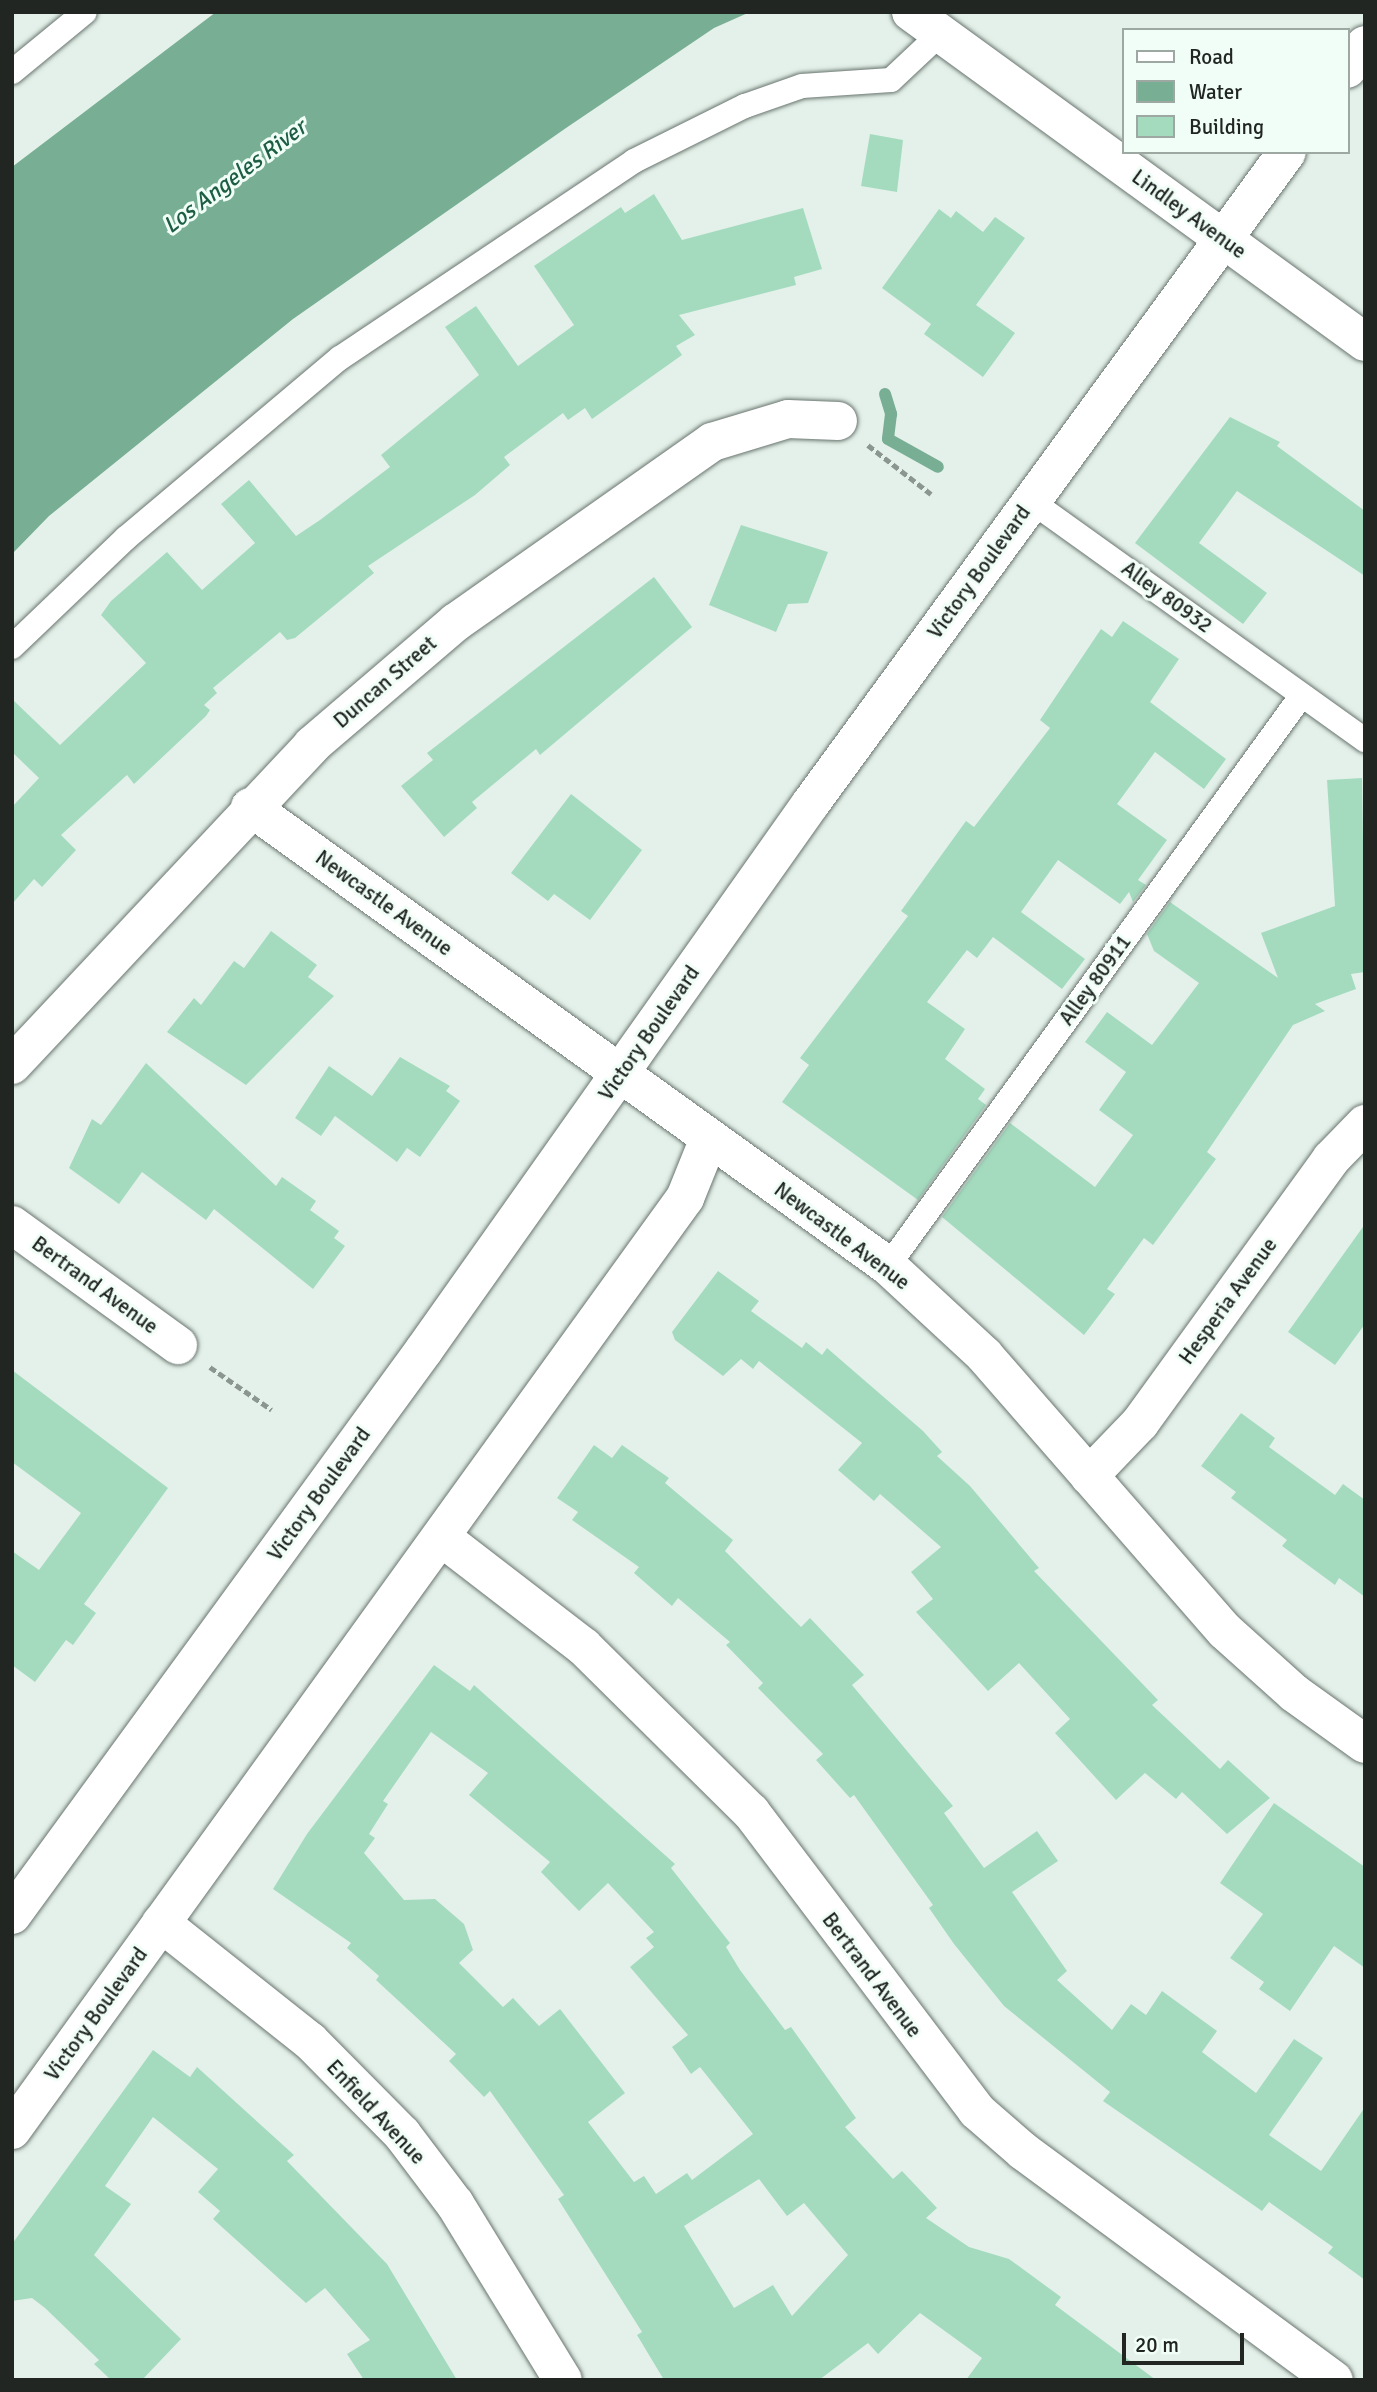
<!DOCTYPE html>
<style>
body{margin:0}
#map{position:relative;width:1377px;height:2392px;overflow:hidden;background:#e4f1ea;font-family:Signika,sans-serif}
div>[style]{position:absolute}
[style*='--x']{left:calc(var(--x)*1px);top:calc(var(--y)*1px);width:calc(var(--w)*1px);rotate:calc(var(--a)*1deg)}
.water>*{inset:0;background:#78ae93}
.stream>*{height:12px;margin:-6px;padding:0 6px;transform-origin:6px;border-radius:6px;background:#78ae93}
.building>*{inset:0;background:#a4dbbf}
.path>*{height:4.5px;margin-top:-2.25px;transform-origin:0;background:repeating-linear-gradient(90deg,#8c9691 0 7px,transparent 0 10.5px)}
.roads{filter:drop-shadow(0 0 2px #69756f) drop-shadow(0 0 2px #69756f)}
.service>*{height:24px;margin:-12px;padding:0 12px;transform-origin:12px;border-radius:12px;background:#fff}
.minor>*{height:38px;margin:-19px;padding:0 19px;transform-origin:19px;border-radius:19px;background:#fff}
.secondary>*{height:38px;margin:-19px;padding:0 19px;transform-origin:19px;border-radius:19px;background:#fff}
.primary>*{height:38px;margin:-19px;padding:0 19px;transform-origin:19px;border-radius:19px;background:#fff}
span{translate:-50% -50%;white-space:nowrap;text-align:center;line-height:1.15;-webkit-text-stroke:6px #f1fef7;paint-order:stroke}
.street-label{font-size:21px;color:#212623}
.water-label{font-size:23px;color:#1c5d43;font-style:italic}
.frame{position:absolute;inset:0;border:14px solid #212623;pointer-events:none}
.legend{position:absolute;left:1122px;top:28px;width:228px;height:126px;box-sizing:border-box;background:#f1fef7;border:2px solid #9ea8a2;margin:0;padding:9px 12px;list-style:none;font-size:21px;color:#212623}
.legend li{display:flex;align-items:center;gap:14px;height:35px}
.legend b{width:35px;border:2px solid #9ea8a2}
.scale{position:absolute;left:1122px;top:2333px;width:122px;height:32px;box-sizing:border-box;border:4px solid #212623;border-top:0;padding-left:9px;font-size:21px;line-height:24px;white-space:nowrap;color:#212623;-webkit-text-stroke:5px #f1fef7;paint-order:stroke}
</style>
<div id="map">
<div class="water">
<i style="clip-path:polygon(216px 12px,750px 12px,714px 28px,566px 128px,293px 319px,49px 516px,12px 554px,12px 167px)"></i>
</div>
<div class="stream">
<i style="--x:885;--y:394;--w:21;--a:73"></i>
<i style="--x:891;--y:414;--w:25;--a:97"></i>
<i style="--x:888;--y:439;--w:57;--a:29.2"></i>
</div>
<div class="building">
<i style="clip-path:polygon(870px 134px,903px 140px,897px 192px,861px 186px)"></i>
<i style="clip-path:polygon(654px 194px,682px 240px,803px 208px,822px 269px,794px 277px,796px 285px,679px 315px,695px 335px,676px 346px,682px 355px,592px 419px,585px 408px,568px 420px,563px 413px,504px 457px,510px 465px,475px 495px,368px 566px,374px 573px,295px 638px,287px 640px,280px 632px,213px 688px,217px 693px,204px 705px,210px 710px,206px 716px,134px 784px,127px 775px,61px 835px,76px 850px,42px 887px,34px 879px,12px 904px,12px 807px,39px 778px,12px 752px,12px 699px,60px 745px,146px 663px,101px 615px,111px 601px,167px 552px,202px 590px,255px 543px,221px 504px,249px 480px,296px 536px,320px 520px,390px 467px,381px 455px,479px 375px,445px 327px,476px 306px,518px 366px,574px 325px,534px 266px,621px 207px,625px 213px)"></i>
<i style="clip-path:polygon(939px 209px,951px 218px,956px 211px,983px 232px,995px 217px,1025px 238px,976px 305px,1015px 333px,983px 377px,924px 334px,931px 324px,882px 288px)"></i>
<i style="clip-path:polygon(1230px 417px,1280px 442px,1277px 446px,1365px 511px,1365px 576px,1237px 491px,1199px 543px,1267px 593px,1243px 624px,1135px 543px)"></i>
<i style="clip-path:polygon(741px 525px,828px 552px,808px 603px,788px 604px,776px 632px,709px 605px)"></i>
<i style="clip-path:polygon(654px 577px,692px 627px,540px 755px,536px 749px,472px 802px,477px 808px,444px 837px,401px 786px,433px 760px,427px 753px)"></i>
<i style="clip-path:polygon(1123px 621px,1179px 659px,1150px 702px,1226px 759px,1204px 789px,1155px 752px,1117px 804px,1167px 840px,1138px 880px,1146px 885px,1133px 902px,1129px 892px,1120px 904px,1058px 860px,1021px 912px,1085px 959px,1062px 989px,993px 937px,977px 958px,967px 950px,927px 1002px,965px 1029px,945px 1059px,985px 1089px,978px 1099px,986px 1105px,918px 1200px,782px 1102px,809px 1065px,800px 1058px,908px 916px,901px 911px,966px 821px,974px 827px,1050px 728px,1040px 720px,1101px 629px,1112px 637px)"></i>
<i style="clip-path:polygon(1362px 778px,1365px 972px,1351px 974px,1356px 989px,1315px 1004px,1325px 1011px,1293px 1025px,1207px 1152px,1216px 1159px,1153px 1245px,1144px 1238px,1107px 1289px,1115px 1294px,1084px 1335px,942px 1217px,1010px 1123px,1095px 1187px,1133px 1135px,1099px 1110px,1126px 1072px,1085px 1042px,1107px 1012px,1152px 1045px,1199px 983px,1154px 951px,1147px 934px,1170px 902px,1278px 978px,1261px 933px,1335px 906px,1327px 780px)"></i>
<i style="clip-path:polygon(571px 794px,642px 850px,590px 920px,554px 894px,548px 901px,511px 873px)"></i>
<i style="clip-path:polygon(271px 931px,317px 965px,308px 977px,334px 996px,246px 1085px,167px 1032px,194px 998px,201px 1005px,234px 961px,244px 968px)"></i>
<i style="clip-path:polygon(400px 1057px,450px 1086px,446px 1091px,460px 1101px,420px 1157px,407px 1148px,397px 1162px,335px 1116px,321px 1136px,295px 1118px,329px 1066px,372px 1096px)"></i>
<i style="clip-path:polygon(146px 1063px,276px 1186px,282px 1177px,316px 1201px,310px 1210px,339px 1231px,334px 1238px,345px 1246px,313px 1289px,214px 1209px,206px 1220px,142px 1172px,119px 1204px,69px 1168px,92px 1119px,101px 1125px)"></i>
<i style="clip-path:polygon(1365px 1224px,1365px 1324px,1335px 1365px,1288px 1332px)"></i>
<i style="clip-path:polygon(718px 1271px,759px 1301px,751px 1311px,802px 1348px,806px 1342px,822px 1355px,827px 1348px,923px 1431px,942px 1452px,937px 1456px,970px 1486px,1039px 1568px,1034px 1571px,1158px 1700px,1152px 1705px,1220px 1769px,1228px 1760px,1270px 1798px,1227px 1834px,1182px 1792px,1176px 1799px,1145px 1773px,1116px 1800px,1055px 1733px,1070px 1719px,1019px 1663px,988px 1691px,916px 1612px,933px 1599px,911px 1572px,941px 1547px,880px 1494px,874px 1501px,838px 1470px,862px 1443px,759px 1361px,753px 1369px,741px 1359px,723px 1376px,675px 1340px,672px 1332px)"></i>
<i style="clip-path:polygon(12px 1370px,168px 1488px,84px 1604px,96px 1613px,73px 1645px,66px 1640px,35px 1682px,12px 1665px,12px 1551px,39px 1570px,81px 1513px,12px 1462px)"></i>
<i style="clip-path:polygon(1241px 1413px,1275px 1438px,1269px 1447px,1335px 1495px,1343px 1484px,1365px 1500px,1365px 1597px,1339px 1578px,1335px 1585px,1282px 1546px,1287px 1540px,1231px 1498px,1236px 1492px,1201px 1466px)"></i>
<i style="clip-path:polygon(594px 1445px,612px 1458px,622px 1445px,669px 1478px,665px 1483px,733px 1540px,725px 1551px,801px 1627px,810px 1618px,864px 1675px,852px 1685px,953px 1806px,944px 1813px,984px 1868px,1037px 1831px,1058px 1861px,1012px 1892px,1067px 1971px,1057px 1980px,1112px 2030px,1131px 2004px,1146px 2015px,1162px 1991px,1217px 2031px,1202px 2052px,1256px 2093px,1294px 2039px,1323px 2058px,1269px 2135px,1321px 2171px,1365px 2107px,1365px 2280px,1328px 2253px,1333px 2247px,1269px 2202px,1262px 2211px,1103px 2101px,1110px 2092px,1004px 2006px,954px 1944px,929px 1908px,933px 1905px,854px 1795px,850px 1798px,816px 1760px,823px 1754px,758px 1688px,763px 1683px,726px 1645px,730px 1642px,678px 1598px,672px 1606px,634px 1573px,639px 1567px,572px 1520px,578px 1512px,557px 1498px)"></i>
<i style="clip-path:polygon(evenodd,434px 1665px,470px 1691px,474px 1685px,675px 1864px,671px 1868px,730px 1943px,726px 1947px,740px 1970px,785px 2030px,791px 2027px,856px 2118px,845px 2127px,893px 2179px,902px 2171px,937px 2208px,926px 2218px,969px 2247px,1009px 2259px,1061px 2297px,1055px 2305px,1156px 2380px,966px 2380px,982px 2358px,920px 2313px,878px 2354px,868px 2343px,819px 2380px,664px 2380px,637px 2335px,642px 2332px,558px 2199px,564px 2195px,490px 2091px,484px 2097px,449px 2061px,456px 2054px,376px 1980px,379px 1976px,347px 1948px,351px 1943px,273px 1889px,307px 1834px,434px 1665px,431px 1732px,488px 1773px,469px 1795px,550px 1862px,541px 1872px,579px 1911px,608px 1883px,654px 1932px,646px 1938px,654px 1947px,630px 1967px,688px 2035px,672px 2047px,691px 2074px,700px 2067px,753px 2134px,692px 2180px,687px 2173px,656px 2194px,644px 2176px,634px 2182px,588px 2122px,625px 2093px,560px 2009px,539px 2026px,513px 1998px,503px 2007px,459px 1963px,473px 1950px,464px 1924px,435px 1899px,404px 1900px,364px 1853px,375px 1838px,369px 1834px,388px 1804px,383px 1801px,431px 1732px,434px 1665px,759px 2179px,787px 2216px,804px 2203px,848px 2255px,792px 2316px,773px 2285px,734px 2308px,684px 2226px,759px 2179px)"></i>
<i style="clip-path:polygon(1274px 1803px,1365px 1867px,1365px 1968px,1334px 1946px,1290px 2011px,1259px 1989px,1264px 1982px,1230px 1958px,1263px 1914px,1220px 1883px)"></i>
<i style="clip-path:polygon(153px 2050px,190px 2077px,197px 2067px,294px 2155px,287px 2161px,387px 2264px,457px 2380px,364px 2380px,347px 2354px,370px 2340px,325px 2288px,306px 2303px,213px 2219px,220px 2211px,198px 2192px,218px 2169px,153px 2117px,105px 2186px,131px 2204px,94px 2255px,181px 2339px,142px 2380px,111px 2380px,94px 2364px,99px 2360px,45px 2308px,32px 2298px,12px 2301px,12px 2244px)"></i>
</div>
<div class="path">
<i style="--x:868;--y:445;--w:80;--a:37.9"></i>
<i style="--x:210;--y:1367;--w:75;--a:34.7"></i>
</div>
<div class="roads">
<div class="service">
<i style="--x:12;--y:72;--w:94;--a:-39.4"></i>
<i style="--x:1031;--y:501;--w:411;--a:35.6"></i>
<i style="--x:12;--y:647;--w:158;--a:-43.7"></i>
<i style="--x:126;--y:538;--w:280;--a:-40.1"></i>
<i style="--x:340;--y:358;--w:354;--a:-33.8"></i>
<i style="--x:634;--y:161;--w:124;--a:-26.4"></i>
<i style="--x:745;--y:106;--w:60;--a:-19.3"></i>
<i style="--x:802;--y:86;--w:89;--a:-3.9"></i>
<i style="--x:891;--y:80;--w:69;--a:-43.2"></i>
<i style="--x:888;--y:1266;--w:705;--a:-54.06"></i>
</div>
<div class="minor">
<i style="--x:250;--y:807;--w:786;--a:35.73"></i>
<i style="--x:888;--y:1266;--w:131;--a:42.8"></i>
<i style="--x:984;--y:1355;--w:366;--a:48.9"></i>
<i style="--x:1225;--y:1631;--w:93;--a:41.9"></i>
<i style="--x:1294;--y:1693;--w:87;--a:35.7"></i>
<i style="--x:12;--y:1065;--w:439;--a:-46.8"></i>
<i style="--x:312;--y:745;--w:189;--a:-40.5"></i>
<i style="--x:456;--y:622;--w:313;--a:-35.1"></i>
<i style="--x:712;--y:442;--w:79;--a:-16.8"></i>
<i style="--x:788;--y:419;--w:50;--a:2.3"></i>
<i style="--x:12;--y:1225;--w:205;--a:35.9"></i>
<i style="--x:1089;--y:1476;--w:74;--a:-46.1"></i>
<i style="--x:1140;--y:1423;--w:326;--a:-54.1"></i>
<i style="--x:1331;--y:1159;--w:49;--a:-45.8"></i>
<i style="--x:441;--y:1537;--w:180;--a:37.6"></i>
<i style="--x:584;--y:1647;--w:235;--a:44.7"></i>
<i style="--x:751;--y:1812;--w:375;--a:52.9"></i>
<i style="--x:977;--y:2111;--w:61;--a:41"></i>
<i style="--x:1023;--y:2151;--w:386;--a:36.4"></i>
<i style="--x:161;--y:1923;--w:190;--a:38.4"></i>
<i style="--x:310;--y:2041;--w:131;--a:45.3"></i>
<i style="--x:402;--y:2134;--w:88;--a:52.9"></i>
<i style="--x:455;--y:2204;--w:206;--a:58.5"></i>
<i style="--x:12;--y:2130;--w:1150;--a:-54.17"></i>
<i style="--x:685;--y:1198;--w:61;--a:-68"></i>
</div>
<div class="secondary">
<i style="--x:911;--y:12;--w:561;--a:36.01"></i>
</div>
<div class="primary">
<i style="--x:1347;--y:69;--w:30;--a:-53"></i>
<i style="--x:12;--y:1915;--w:699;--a:-53.9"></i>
<i style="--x:424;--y:1350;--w:670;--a:-54.72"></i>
<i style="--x:811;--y:803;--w:806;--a:-53.83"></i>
</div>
</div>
<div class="street-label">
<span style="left:1189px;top:214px;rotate:36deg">Lindley Avenue</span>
<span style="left:979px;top:572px;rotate:-54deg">Victory Boulevard</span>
<span style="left:1167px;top:597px;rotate:36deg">Alley 80932</span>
<span style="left:385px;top:682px;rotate:-41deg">Duncan Street</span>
<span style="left:384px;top:903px;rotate:36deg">Newcastle Avenue</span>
<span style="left:1095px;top:980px;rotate:-54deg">Alley 80911</span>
<span style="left:649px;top:1033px;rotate:-55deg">Victory Boulevard</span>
<span style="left:842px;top:1236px;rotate:37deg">Newcastle Avenue</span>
<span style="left:95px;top:1285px;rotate:36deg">Bertrand Avenue</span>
<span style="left:1228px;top:1301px;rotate:-54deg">Hesperia Avenue</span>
<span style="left:319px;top:1494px;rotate:-54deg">Victory Boulevard</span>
<span style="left:872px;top:1975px;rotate:53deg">Bertrand Avenue</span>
<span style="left:96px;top:2014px;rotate:-54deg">Victory Boulevard</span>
<span style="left:376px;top:2112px;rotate:47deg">Enfield Avenue</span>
</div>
<div class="water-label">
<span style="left:235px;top:177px;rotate:-37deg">Los Angeles River</span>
</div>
<div class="frame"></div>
<ul class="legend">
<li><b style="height:9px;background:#fff"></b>Road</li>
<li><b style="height:19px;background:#78ae93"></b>Water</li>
<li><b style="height:19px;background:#a4dbbf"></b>Building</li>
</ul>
<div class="scale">20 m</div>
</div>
